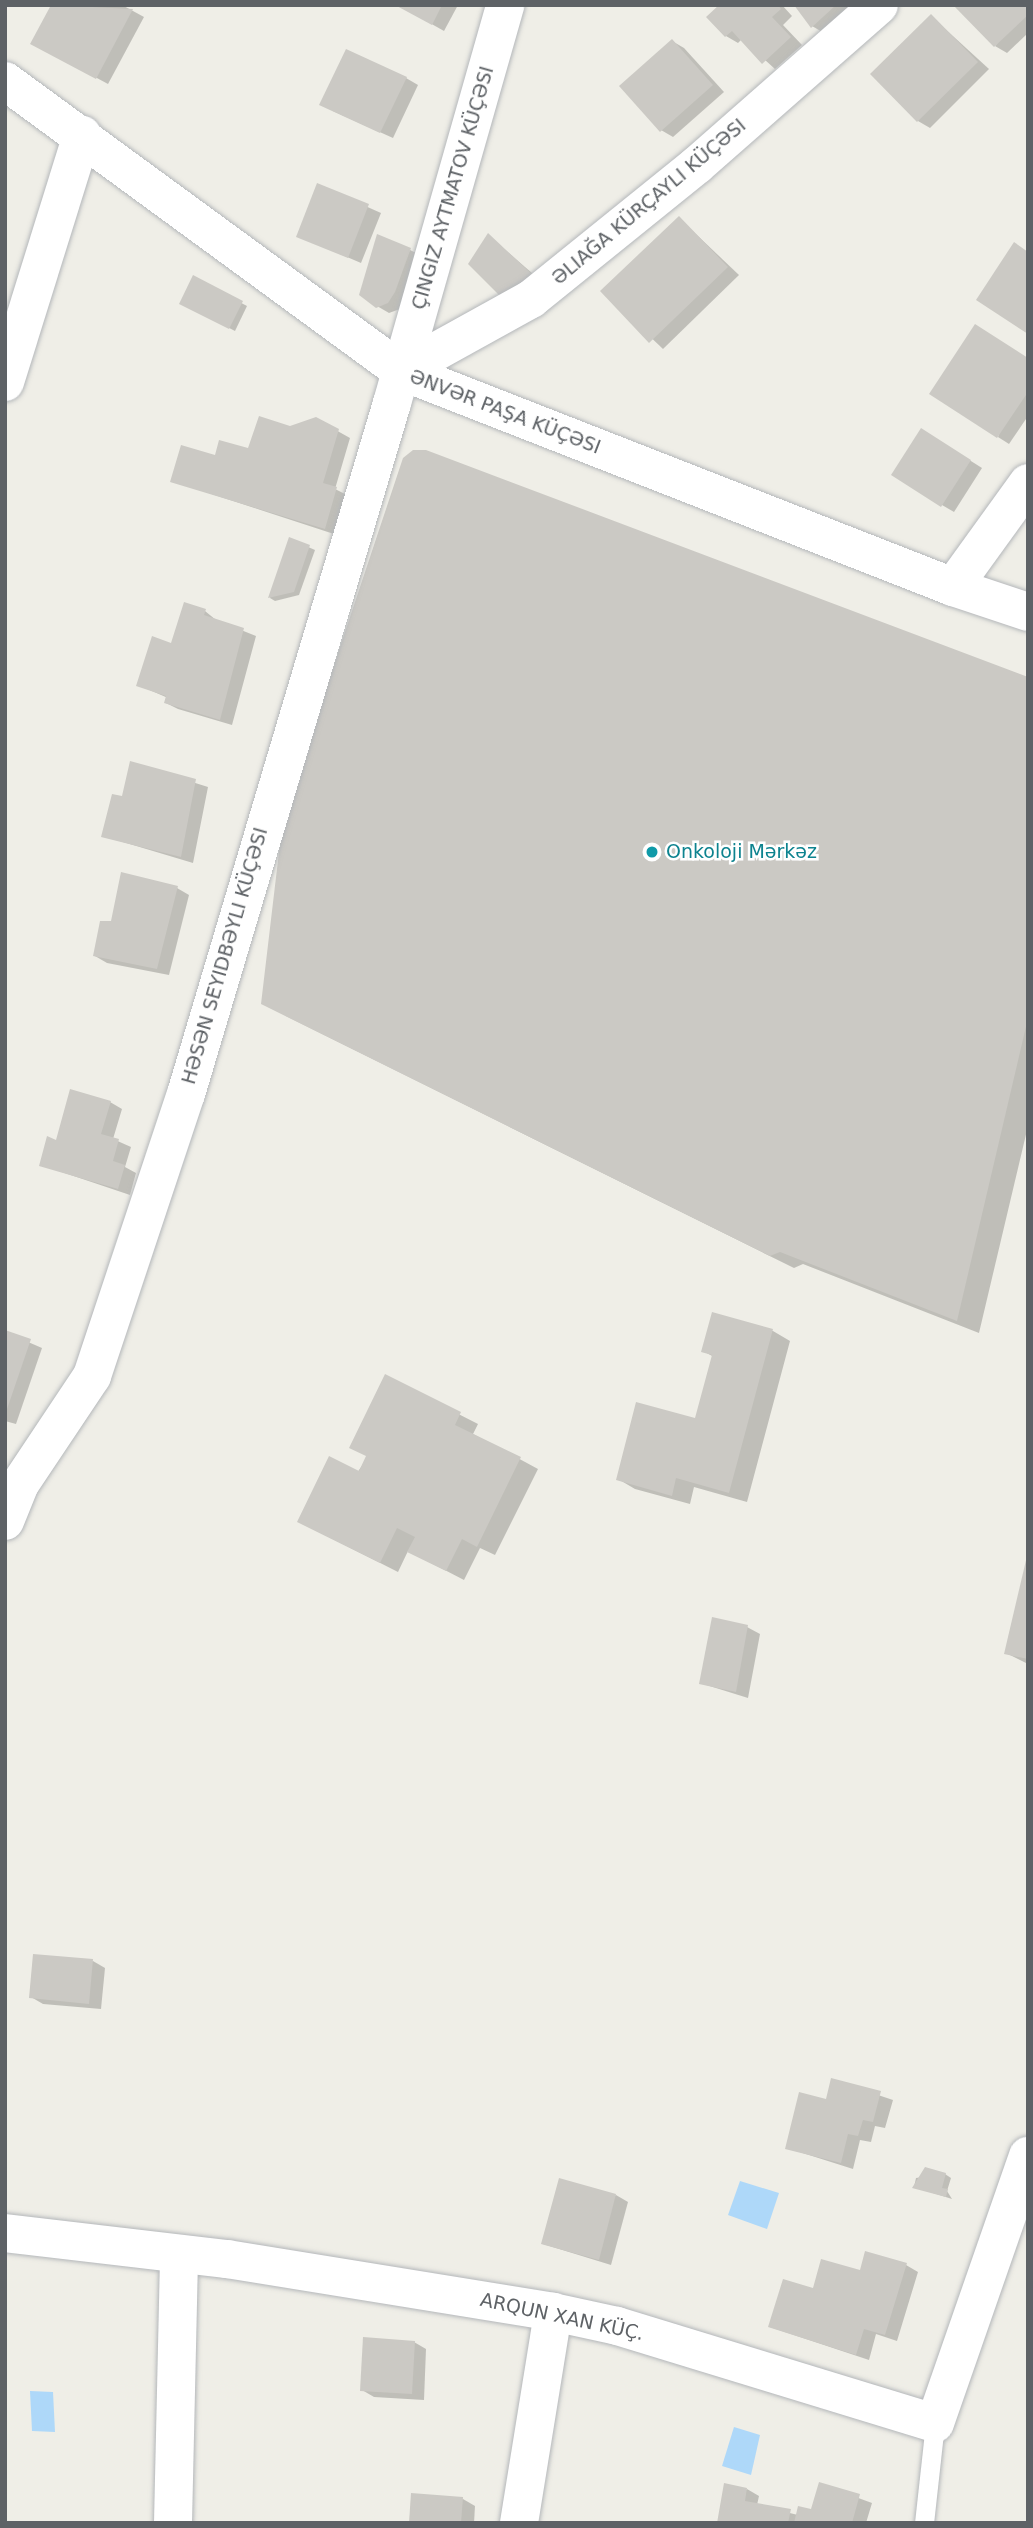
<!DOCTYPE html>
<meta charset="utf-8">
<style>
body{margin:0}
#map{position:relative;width:1033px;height:2528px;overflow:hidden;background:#efeee7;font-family:"DejaVu Sans",sans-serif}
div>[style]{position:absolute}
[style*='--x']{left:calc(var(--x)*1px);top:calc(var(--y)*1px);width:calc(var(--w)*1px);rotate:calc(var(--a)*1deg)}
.water>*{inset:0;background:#aed8f9}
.shadow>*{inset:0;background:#0003}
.building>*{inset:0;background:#cbc9c4}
.roads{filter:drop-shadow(0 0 2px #b4b7ba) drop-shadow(0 0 2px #b4b7ba)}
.lane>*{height:19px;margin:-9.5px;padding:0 9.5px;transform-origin:9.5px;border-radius:9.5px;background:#fff}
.street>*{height:38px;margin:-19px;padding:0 19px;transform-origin:19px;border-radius:19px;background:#fff}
.secondary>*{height:38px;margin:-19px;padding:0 19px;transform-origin:19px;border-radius:19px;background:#fff}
.dots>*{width:19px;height:19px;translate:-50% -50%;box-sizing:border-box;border:4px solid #fff;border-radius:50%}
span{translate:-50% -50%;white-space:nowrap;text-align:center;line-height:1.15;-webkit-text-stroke:5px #fff;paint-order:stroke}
.street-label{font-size:19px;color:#5e6266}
.culture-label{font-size:19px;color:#0d838f}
.left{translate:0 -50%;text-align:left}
.frame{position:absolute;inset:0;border:7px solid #5e6266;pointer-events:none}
</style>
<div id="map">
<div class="water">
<i style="clip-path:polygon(740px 2181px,779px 2193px,767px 2229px,728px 2215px)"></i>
<i style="clip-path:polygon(30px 2391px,53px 2392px,55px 2432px,32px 2431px)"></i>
<i style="clip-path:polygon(734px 2427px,760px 2435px,751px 2475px,722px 2466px)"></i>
</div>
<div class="shadow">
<i style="clip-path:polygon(53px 5px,122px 5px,144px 17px,108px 84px,45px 50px)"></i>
<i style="clip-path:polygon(398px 5px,458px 5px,444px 31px)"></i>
<i style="clip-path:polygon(722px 5px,782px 5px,792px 16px,783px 25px,802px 45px,775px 69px,742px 39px,738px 43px,726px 36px)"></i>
<i style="clip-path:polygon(797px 5px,855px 5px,824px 33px,812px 26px)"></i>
<i style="clip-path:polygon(1028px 5px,1028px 33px,1007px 53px,995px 46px)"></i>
<i style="clip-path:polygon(931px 16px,989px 69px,930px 128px,918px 121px)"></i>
<i style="clip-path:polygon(672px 41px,684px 48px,724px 92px,673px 137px,661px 130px)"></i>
<i style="clip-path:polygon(406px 78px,418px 85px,393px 138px,333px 111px)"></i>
<i style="clip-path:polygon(318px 185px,381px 213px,361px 263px,298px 236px)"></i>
<i style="clip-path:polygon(679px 218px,739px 275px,663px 349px,602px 291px)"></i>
<i style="clip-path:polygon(488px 235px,547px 286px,522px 310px)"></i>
<i style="clip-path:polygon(410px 250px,422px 256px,400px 309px,389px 313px,377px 306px)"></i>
<i style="clip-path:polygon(194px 278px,247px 306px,235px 331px,181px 303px)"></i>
<i style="clip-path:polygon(1028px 359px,1028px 416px,1009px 444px,998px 437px)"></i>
<i style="clip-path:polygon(316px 419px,350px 438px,335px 489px,349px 496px,337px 535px,172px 481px,216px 457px,250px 451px)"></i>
<i style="clip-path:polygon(933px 437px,982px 468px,954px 512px,942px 505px)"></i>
<i style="clip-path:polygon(290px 539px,315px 550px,299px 595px,275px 601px,270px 598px)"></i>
<i style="clip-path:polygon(205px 611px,216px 620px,256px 636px,232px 725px,178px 709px,166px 703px,168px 698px,138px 685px)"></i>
<i style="clip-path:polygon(1028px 678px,1028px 1126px,979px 1333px,803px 1264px,794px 1268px,286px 1016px)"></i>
<i style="clip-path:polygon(132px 763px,208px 787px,193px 863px,103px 836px,123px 798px)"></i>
<i style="clip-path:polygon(177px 888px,189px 895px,169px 975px,107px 963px,95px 956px)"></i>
<i style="clip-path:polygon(110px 1102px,122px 1109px,113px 1139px,131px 1147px,125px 1167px,136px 1173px,130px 1195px,41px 1165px,57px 1142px)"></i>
<i style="clip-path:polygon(714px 1314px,773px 1331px,790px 1341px,747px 1502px,694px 1487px,690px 1504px,635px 1489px,618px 1479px,696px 1421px,714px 1357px,703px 1351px)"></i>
<i style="clip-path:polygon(5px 1332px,42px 1348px,16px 1424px,5px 1421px)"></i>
<i style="clip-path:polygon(386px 1377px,478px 1424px,473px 1434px,538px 1469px,495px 1555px,480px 1548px,464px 1580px,408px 1551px,398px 1572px,317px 1531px,368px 1457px)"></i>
<i style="clip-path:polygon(1028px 1559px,1028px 1664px,1006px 1653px)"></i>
<i style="clip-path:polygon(747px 1627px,760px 1634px,748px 1698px,700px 1683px)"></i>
<i style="clip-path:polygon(93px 1961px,105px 1968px,101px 2009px,43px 2004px,31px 1997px)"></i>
<i style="clip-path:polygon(833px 2080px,893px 2100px,885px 2128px,875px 2126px,871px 2142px,860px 2140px,853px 2169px,787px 2148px,828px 2101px)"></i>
<i style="clip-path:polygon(945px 2174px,951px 2178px,947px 2191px,952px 2199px,914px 2187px,916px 2178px)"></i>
<i style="clip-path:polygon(616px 2195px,628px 2202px,611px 2265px,543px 2244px)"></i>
<i style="clip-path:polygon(906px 2265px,918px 2272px,897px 2341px,876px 2334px,869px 2360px,770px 2327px,814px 2290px,861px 2272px)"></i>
<i style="clip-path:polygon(414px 2342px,426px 2349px,424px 2400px,374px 2397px,362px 2390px)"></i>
<i style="clip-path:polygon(820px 2484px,872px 2503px,866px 2523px,719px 2523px,747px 2489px,759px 2496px,757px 2505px,798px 2515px,812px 2511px)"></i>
<i style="clip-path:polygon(463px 2499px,475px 2506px,474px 2523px,411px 2523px)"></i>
</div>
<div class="building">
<i style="clip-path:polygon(51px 5px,133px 9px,96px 79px,30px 44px)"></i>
<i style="clip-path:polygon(395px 5px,442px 5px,432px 25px)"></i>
<i style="clip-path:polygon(719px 5px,778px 5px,781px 9px,772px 17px,791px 37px,762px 64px,732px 31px,725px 37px,706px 17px)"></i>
<i style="clip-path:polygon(794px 5px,836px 5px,811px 28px)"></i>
<i style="clip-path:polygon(953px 5px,1028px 5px,1028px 15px,994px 47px)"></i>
<i style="clip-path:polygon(931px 14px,978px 62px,917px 122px,870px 74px)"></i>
<i style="clip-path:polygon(672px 39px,713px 85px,660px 132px,619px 86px)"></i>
<i style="clip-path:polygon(346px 49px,407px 77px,380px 133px,319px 105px)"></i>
<i style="clip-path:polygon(317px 183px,369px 204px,348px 258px,296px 237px)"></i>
<i style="clip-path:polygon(679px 216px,728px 267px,649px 343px,600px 291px)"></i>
<i style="clip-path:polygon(488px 233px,536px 278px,509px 305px,468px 264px)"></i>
<i style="clip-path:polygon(377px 234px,411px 248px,395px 292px,388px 303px,376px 308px,359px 295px)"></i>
<i style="clip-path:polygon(1014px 242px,1028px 252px,1028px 334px,976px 300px)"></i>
<i style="clip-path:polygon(193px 275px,243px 301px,229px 329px,179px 304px)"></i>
<i style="clip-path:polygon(975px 324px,1028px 358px,1028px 392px,997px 438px,929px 394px)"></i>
<i style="clip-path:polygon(259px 416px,290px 426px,316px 417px,339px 429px,323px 483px,337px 487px,325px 529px,170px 482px,181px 445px,215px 455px,219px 440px,248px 448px)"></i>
<i style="clip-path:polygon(921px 428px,971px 460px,941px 507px,891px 475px)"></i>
<i style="clip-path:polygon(413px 450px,426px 450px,1028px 677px,1028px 1018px,957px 1321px,780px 1252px,770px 1256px,261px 1004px,283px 818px,403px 458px)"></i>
<i style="clip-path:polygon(289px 537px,310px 545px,294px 592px,268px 598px)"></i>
<i style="clip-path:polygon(184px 602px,206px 609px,204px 615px,244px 628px,220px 720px,164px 703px,166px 696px,136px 686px,152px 636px,171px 643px)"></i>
<i style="clip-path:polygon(130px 761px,196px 779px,181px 857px,101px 837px,112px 794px,122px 796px)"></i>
<i style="clip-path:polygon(121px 872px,178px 886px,157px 969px,93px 956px,100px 921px,111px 921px)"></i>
<i style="clip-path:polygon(70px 1089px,111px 1101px,101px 1134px,119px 1139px,113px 1161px,125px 1165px,118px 1189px,39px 1166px,47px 1136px,56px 1140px)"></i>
<i style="clip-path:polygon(712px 1312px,773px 1329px,729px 1493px,676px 1478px,672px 1496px,616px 1480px,636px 1402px,695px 1418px,712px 1355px,701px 1352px)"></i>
<i style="clip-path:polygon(5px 1330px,31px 1339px,6px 1412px,5px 1412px)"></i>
<i style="clip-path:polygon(385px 1374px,461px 1412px,455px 1425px,521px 1457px,477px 1547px,462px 1539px,446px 1571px,407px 1552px,415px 1537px,397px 1528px,380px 1563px,297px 1522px,329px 1456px,359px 1471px,366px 1456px,349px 1448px)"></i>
<i style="clip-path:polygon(1027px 1556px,1028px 1556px,1028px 1659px,1004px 1654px)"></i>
<i style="clip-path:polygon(712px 1617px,748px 1625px,736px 1692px,699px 1684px)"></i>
<i style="clip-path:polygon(33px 1954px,93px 1959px,89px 2004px,29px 1998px)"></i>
<i style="clip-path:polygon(831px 2078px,881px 2091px,873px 2122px,863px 2120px,858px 2136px,848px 2134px,841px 2163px,785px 2149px,799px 2092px,826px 2099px)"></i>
<i style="clip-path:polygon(925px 2167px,946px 2173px,942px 2188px,948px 2189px,946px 2197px,912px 2188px)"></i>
<i style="clip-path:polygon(559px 2178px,616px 2194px,599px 2260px,541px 2244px)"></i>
<i style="clip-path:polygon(865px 2251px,907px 2263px,885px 2335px,864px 2329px,856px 2355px,768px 2327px,783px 2279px,813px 2288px,821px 2259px,860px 2270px)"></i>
<i style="clip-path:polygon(363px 2337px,415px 2341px,412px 2394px,360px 2391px)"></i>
<i style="clip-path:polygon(819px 2482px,860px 2494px,852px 2523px,794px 2523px,798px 2506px,811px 2509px)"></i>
<i style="clip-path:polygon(724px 2483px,747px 2488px,745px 2501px,791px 2509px,788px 2523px,717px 2523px)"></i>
<i style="clip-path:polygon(411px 2493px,463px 2497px,461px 2523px,409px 2523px)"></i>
</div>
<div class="roads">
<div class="lane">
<i style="--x:924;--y:2523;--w:101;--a:-83.7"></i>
</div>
<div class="street">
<i style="--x:401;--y:371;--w:149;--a:-29"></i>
<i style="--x:531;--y:299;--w:213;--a:-38.9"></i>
<i style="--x:697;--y:165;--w:242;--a:-41.3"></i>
<i style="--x:5;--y:382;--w:259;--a:-72.7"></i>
<i style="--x:953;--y:587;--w:128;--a:-54.2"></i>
<i style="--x:5;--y:1521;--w:40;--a:-68"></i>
<i style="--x:20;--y:1484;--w:130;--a:-56.3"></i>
<i style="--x:92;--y:1376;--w:297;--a:-71.6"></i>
<i style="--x:186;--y:1094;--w:721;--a:-73.4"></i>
<i style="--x:392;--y:403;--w:414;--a:-74.1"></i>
<i style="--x:5;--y:2233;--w:224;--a:6.7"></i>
<i style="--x:227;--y:2259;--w:330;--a:9.2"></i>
<i style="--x:553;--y:2312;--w:66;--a:12.3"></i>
<i style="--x:617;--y:2326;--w:332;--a:17"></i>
<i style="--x:935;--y:2423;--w:283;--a:-70.8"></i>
<i style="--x:173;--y:2523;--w:266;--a:-88.7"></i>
<i style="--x:519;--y:2523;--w:214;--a:-80.8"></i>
</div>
<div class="secondary">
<i style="--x:5;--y:81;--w:491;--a:36.2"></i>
<i style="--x:401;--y:371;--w:593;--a:21.37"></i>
<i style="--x:953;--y:587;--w:79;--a:18.4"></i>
</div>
</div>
<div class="dots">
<i style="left:652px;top:852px;background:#0f9aa8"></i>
</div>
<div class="street-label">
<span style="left:453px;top:188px;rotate:-74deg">ÇINGIZ AYTMATOV KÜÇƏSI</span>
<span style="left:649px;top:202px;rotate:-40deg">ƏLIAĞA KÜRÇAYLI KÜÇƏSI</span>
<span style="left:505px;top:412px;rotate:21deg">ƏNVƏR PAŞA KÜÇƏSI</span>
<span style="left:225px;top:956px;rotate:-74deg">HƏSƏN SEYIDBƏYLI KÜÇƏSI</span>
<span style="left:562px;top:2317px;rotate:12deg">ARQUN XAN KÜÇ.</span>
</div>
<div class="culture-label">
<span class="left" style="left:666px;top:852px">Onkoloji Mərkəz</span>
</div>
<div class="frame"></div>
</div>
